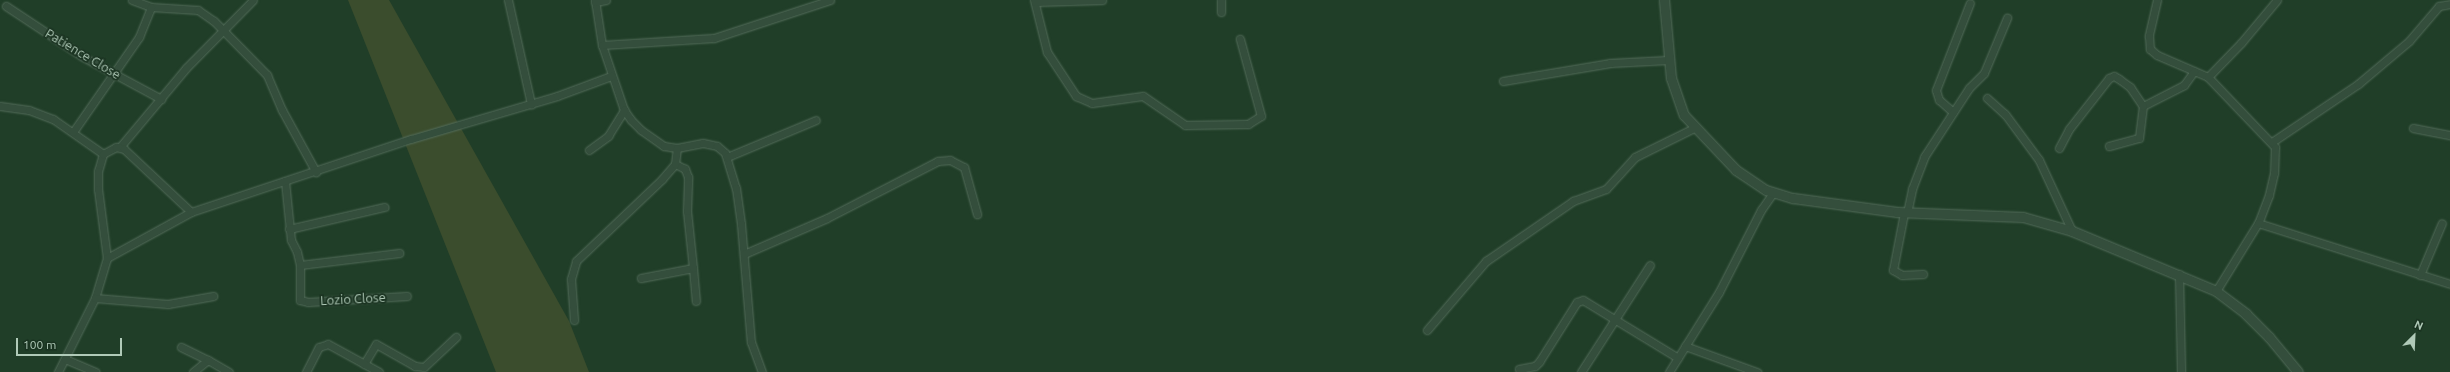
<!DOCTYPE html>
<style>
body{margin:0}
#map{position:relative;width:2450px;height:372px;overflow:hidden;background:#203e28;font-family:Ubuntu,sans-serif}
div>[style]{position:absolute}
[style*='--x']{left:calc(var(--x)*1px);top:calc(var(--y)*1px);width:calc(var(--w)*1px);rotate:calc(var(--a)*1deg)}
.green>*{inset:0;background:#3b4d2d}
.roads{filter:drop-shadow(0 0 1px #536c5a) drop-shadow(0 0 1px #536c5a)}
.minor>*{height:7px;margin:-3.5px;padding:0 3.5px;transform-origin:3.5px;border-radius:3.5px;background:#344e3c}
.tertiary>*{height:9px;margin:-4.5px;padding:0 4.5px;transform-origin:4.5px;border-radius:4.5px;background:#344e3c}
span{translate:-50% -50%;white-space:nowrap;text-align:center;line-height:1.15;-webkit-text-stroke:3.5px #1a3321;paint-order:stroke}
.street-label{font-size:13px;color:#b0cab8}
.north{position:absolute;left:2394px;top:316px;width:40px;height:40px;-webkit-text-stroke:3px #1a3321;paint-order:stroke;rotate:24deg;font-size:11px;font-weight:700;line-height:16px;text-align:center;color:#b0cab8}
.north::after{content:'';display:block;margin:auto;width:14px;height:18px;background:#b0cab8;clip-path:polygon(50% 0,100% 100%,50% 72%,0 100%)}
.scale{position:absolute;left:16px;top:338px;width:106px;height:18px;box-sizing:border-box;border:2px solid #b0cab8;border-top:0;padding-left:5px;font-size:12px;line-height:14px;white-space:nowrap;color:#b0cab8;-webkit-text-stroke:3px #1a3321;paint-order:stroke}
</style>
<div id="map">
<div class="green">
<i style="clip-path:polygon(348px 0,389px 0,569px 321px,589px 372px,496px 372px)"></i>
</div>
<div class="roads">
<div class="minor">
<i style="--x:132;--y:0;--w:20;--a:20"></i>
<i style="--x:151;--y:7;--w:47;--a:3.7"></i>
<i style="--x:198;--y:10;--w:19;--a:35"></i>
<i style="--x:214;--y:21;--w:76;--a:45.5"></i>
<i style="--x:267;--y:75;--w:38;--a:67"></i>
<i style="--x:282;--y:110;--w:71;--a:61.3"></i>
<i style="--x:508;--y:0;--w:107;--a:77.5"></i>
<i style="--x:595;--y:0;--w:46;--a:81.2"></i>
<i style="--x:602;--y:45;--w:69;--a:71.3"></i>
<i style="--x:624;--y:110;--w:12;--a:55"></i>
<i style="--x:631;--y:120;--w:14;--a:45"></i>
<i style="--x:641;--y:130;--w:28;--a:35"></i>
<i style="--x:664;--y:146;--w:13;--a:9"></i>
<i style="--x:677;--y:148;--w:26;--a:-11"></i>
<i style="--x:703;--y:143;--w:14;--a:12"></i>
<i style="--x:717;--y:146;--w:11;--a:41"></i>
<i style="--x:725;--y:153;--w:37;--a:73"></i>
<i style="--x:736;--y:188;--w:36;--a:82"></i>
<i style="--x:741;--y:224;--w:118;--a:85.2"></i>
<i style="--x:751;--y:342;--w:32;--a:70"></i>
<i style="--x:1034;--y:0;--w:54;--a:76"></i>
<i style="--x:1047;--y:52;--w:53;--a:56.6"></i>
<i style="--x:1076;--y:96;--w:17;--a:24"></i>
<i style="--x:1092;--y:103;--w:51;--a:-7.8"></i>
<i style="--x:1143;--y:96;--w:51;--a:34.6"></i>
<i style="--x:1185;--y:125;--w:63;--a:-0.9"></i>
<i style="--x:1248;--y:124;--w:15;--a:-32"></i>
<i style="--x:1261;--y:116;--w:80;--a:-105.3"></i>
<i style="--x:1221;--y:0;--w:12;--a:90"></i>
<i style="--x:2157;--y:0;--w:37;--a:103"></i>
<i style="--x:2149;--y:36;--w:13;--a:86"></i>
<i style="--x:2150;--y:49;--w:9;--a:41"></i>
<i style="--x:2157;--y:55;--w:56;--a:23.3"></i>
<i style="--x:2208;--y:77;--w:97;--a:46.3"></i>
<i style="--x:2275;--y:147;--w:26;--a:92"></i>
<i style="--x:2274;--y:173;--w:23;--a:103"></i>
<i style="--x:2269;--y:195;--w:30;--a:111"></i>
<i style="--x:2258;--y:223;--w:80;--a:121.7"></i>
<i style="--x:595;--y:2;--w:11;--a:-10"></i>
<i style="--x:1035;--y:2;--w:67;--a:-1.7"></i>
<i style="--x:6;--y:6;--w:92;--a:33.5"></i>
<i style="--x:83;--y:57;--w:89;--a:28.3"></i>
<i style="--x:602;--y:45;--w:112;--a:-3.6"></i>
<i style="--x:714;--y:38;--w:122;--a:-18.1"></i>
<i style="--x:2208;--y:77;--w:47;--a:-45.9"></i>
<i style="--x:2241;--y:43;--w:56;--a:-50.1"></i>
<i style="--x:1503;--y:81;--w:109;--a:-9.5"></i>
<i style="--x:1610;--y:63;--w:58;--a:-3"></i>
<i style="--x:1987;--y:98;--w:24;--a:42"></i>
<i style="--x:2005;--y:114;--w:57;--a:53.5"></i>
<i style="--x:2039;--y:160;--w:78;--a:65.1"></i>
<i style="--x:0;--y:106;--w:29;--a:8"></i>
<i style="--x:29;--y:110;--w:26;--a:21"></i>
<i style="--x:53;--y:119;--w:61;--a:35"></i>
<i style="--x:103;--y:154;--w:18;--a:106"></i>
<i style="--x:98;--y:171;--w:18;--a:90"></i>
<i style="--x:98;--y:189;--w:70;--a:82.6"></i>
<i style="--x:107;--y:258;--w:42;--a:106.7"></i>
<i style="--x:95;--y:298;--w:83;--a:116.6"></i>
<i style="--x:1953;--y:112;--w:18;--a:-139"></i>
<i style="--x:1939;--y:100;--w:10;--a:-107"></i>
<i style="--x:1936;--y:90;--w:93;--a:-68.7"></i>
<i style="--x:2413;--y:128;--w:38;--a:11"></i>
<i style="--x:73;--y:132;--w:116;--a:-55.2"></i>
<i style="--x:139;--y:37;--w:32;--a:-68"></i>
<i style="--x:2272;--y:142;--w:104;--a:-34"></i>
<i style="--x:2358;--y:84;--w:67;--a:-40.1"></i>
<i style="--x:2409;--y:41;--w:46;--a:-49.4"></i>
<i style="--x:2439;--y:6;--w:11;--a:-10"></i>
<i style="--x:2109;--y:146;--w:31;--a:-15"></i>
<i style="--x:2139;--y:138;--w:32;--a:-83"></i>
<i style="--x:2143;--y:106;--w:46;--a:-27.1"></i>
<i style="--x:2184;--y:85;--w:17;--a:-54"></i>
<i style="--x:120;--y:147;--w:103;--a:-50.1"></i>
<i style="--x:186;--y:68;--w:95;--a:-45.4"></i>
<i style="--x:2059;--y:148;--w:21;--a:-62"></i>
<i style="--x:2069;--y:129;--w:65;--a:-51.9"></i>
<i style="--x:2109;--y:78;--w:5;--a:-22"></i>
<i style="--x:2114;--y:76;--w:6;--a:31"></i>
<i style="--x:2119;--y:79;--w:14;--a:36"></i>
<i style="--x:2130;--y:87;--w:23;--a:56"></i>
<i style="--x:589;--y:150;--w:24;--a:-36"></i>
<i style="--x:608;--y:136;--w:31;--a:-58"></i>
<i style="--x:103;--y:154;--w:15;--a:-28"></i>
<i style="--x:116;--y:147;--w:8;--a:14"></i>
<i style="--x:124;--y:149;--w:92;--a:43.2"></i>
<i style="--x:727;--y:157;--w:96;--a:-22.6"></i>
<i style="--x:285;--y:181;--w:59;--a:84.2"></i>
<i style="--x:291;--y:240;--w:13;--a:63"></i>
<i style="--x:297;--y:252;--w:13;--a:77"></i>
<i style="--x:300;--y:265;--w:35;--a:90"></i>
<i style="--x:300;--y:300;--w:8;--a:14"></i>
<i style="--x:308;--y:302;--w:99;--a:-3.5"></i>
<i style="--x:1904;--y:213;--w:58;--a:100.9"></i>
<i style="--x:1893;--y:270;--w:10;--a:29"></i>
<i style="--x:1902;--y:275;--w:21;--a:-3"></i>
<i style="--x:1907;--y:213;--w:25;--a:-78"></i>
<i style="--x:1912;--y:189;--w:34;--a:-69"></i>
<i style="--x:1924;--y:157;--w:82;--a:-56.9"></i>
<i style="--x:1969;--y:88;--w:21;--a:-45"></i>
<i style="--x:1984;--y:73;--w:60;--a:-67.3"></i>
<i style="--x:2258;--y:223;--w:201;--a:17.6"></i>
<i style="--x:289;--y:229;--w:98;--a:-13"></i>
<i style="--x:744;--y:254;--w:90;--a:-23.4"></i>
<i style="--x:827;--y:218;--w:125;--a:-27.2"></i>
<i style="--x:938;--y:161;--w:12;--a:-5"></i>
<i style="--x:950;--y:160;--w:16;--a:27"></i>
<i style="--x:964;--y:167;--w:49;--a:74.5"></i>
<i style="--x:107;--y:258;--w:96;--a:-28.7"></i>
<i style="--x:191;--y:212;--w:232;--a:-18.4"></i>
<i style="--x:411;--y:139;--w:152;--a:-16.4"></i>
<i style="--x:557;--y:96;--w:58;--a:-20.3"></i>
<i style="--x:300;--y:265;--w:100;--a:-6.9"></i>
<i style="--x:693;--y:268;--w:33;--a:85"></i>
<i style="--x:2179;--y:274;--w:98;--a:88.8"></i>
<i style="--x:2420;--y:275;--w:56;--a:-67.1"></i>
<i style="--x:641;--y:278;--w:53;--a:-10.9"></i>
<i style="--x:693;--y:268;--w:57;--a:-96"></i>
<i style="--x:687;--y:211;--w:34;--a:-88"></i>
<i style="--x:688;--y:177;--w:9;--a:-111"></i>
<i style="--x:685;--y:169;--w:11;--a:-153"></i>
<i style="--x:95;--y:298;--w:73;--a:4.7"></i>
<i style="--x:168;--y:304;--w:46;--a:-10.1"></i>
<i style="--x:574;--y:320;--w:41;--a:-94.2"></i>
<i style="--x:571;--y:279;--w:19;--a:-74"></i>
<i style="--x:576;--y:261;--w:119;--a:-43.6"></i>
<i style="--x:662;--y:179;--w:20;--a:-49"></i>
<i style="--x:675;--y:164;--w:16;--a:-83"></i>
<i style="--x:1427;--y:330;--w:91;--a:-49.5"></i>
<i style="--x:1486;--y:261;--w:106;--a:-34.6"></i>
<i style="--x:1573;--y:201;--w:35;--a:-20"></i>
<i style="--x:1606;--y:189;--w:43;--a:-47.8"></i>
<i style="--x:1635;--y:157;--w:66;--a:-26.2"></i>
<i style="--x:1685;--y:346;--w:77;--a:19.9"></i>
<i style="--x:181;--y:347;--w:30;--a:26"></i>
<i style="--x:65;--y:359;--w:33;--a:23"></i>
<i style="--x:364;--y:364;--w:23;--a:-59"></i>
<i style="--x:376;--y:344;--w:45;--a:29.4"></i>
<i style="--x:415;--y:366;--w:9;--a:6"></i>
<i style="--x:424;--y:367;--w:44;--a:-43.2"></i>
<i style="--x:1519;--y:369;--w:16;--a:-11"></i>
<i style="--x:1535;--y:366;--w:6;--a:-45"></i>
<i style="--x:1539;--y:362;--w:71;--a:-57.7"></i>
<i style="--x:1577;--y:302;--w:6;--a:-18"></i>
<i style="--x:1583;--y:300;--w:111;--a:31.4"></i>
<i style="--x:193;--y:372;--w:19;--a:-39"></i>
<i style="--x:208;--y:360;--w:24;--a:30"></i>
<i style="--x:306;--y:372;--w:28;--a:-63"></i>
<i style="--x:319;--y:347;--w:9;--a:-18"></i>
<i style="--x:328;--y:344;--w:58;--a:28.8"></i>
<i style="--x:1581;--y:372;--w:127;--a:-57.2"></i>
<i style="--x:1669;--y:372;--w:94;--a:-58"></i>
<i style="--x:1719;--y:292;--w:92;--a:-62.9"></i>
<i style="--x:1761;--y:210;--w:21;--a:-55"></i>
</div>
<div class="tertiary">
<i style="--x:1664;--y:0;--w:78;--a:84.9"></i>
<i style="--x:1671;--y:78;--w:39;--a:71"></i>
<i style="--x:1684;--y:115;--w:76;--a:46.6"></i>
<i style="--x:1736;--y:170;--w:36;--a:34"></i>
<i style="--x:1766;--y:190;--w:28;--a:17"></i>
<i style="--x:1793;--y:198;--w:105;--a:7.7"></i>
<i style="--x:1897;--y:212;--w:126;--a:2.3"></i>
<i style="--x:2023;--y:217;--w:51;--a:15.9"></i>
<i style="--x:2072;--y:231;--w:156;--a:22.6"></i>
<i style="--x:2216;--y:291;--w:38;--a:37"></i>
<i style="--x:2246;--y:314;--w:33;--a:45"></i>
<i style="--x:2269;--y:337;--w:45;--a:50.4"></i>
</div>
</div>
<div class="street-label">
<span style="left:83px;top:54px;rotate:31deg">Patience Close</span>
<span style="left:353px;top:299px;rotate:-3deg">Lozio Close</span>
</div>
<div class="north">N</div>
<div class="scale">100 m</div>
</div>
